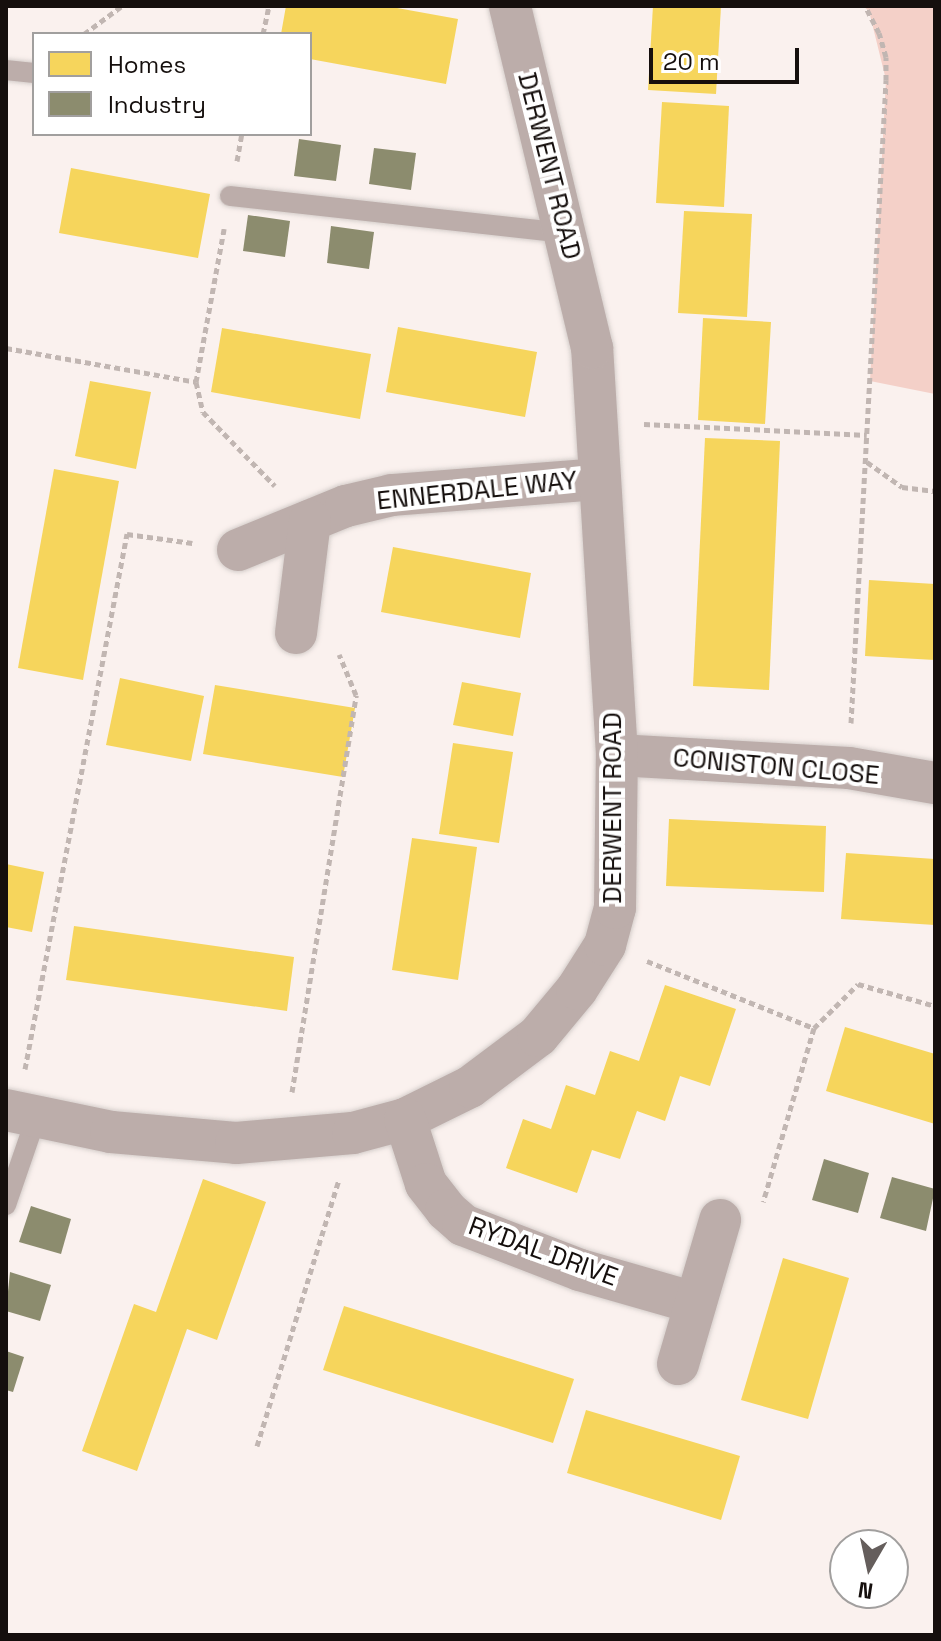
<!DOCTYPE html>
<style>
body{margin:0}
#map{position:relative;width:941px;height:1641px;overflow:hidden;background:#faf1ee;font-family:"Space Grotesk",sans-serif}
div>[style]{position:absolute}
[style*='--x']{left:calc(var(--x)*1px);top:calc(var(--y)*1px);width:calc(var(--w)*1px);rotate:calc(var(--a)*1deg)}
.green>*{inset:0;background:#f4d0c8}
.homes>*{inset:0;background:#f6d55c}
.industry>*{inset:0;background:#8c8c6e}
.path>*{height:5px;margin-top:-2.5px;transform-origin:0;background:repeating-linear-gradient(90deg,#c1b6b2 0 6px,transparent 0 10px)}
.roads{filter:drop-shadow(0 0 2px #d5cecb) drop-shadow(0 0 2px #d5cecb)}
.service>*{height:20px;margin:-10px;padding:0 10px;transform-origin:10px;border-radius:10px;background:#bcadaa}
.minor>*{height:42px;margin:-21px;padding:0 21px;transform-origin:21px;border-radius:21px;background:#bcadaa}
span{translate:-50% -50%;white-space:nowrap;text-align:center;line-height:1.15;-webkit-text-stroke:8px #fff;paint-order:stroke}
.street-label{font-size:26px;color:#150f0d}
.frame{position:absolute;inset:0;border:8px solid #150f0d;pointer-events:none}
.legend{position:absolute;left:32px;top:32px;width:280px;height:104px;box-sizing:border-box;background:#fff;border:2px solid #a19f9e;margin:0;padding:10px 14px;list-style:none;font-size:24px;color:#150f0d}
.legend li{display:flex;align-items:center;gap:16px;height:40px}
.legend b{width:40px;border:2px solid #a19f9e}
.north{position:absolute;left:829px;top:1529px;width:80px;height:80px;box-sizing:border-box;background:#fff;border:2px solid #a19f9e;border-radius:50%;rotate:189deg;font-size:22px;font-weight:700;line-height:32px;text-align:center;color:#150f0d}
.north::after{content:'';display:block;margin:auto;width:28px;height:36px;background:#655e5c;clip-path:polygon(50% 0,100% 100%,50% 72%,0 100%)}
.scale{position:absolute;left:649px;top:48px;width:150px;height:36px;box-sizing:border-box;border:4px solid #150f0d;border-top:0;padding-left:10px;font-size:24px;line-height:28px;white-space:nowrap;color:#150f0d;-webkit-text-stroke:6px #fff;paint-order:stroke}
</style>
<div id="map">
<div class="green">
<i style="clip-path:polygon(863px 6px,935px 6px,935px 394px,870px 381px,886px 80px,869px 11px)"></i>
</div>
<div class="homes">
<i style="clip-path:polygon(286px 6px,386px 6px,458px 19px,446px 84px,310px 59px,310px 34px,281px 34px)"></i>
<i style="clip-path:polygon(653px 6px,721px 6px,716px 94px,648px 90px)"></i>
<i style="clip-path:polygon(662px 102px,729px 106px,724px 207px,656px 203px)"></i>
<i style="clip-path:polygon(71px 168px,210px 194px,198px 258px,59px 233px)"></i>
<i style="clip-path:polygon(684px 211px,752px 214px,747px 317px,678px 313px)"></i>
<i style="clip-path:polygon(703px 318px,771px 322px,765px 424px,698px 420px)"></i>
<i style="clip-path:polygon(398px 327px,537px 352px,525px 417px,386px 392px)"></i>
<i style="clip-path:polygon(222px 328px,371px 354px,360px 419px,211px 392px)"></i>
<i style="clip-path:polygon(90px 381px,151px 392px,136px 469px,75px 456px)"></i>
<i style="clip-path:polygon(705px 438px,780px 441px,769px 690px,693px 686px)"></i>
<i style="clip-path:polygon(54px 469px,119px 481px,83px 680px,18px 668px)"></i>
<i style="clip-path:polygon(393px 547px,531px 573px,520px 638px,381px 612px)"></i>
<i style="clip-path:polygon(869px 580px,935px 584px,935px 660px,865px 656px)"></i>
<i style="clip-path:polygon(120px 678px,204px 696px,191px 761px,106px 745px)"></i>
<i style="clip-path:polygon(462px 682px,521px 693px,513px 736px,453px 725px)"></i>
<i style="clip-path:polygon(215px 685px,355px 708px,343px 777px,203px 754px)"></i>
<i style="clip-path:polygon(453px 743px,513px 752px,499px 843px,439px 834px)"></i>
<i style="clip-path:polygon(669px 819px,826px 826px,824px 892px,666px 886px)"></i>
<i style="clip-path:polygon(412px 838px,477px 847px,458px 980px,392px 970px)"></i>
<i style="clip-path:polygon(846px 853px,935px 859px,935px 925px,841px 919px)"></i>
<i style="clip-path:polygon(6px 864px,44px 872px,32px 932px,6px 927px)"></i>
<i style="clip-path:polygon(74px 926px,294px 957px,287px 1011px,66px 980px)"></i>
<i style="clip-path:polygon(665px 985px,736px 1009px,710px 1086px,680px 1076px,665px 1121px,637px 1111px,620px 1159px,592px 1150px,577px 1193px,506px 1168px,523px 1119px,551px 1129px,566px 1085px,595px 1095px,610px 1051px,639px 1061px)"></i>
<i style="clip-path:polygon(845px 1027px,935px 1054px,935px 1124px,826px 1091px)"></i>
<i style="clip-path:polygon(203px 1179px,266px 1202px,217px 1340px,187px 1329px,137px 1471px,82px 1451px,134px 1304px,156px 1312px)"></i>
<i style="clip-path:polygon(783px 1258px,849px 1278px,808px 1419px,741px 1400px)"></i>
<i style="clip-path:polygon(344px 1306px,574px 1379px,553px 1443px,323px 1370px)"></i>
<i style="clip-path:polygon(586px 1410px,740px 1456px,721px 1520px,567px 1473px)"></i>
</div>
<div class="industry">
<i style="clip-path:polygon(299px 139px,341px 145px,336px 181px,294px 176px)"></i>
<i style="clip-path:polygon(374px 148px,416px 153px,411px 190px,369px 184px)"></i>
<i style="clip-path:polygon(248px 215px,290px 221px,285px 257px,243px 251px)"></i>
<i style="clip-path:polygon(331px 226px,374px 232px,369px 269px,327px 263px)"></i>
<i style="clip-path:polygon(824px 1159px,869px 1173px,858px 1213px,812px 1200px)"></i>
<i style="clip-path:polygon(892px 1177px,935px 1189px,926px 1231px,880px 1218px)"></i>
<i style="clip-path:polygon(31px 1206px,71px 1219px,61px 1254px,19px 1242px)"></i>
<i style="clip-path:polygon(10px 1272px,51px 1285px,40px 1321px,6px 1311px)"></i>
<i style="clip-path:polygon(6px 1351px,24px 1357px,13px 1392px,6px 1390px)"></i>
</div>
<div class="path">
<i style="--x:84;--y:34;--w:47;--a:-36.4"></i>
<i style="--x:263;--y:34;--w:29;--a:-78"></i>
<i style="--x:237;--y:161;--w:27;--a:-80"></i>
<i style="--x:6;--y:348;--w:193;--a:10.1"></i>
<i style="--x:196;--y:382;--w:31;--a:77"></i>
<i style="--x:203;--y:412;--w:103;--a:45.8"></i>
<i style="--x:196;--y:382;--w:156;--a:-79.6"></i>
<i style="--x:644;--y:424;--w:223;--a:2.8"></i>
<i style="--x:867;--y:462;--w:43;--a:35.5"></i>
<i style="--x:902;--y:487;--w:33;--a:7"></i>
<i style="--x:851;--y:723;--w:644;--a:-86.88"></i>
<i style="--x:886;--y:80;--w:23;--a:-90"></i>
<i style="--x:886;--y:57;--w:25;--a:-106"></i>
<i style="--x:879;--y:33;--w:30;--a:-117"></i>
<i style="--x:647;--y:961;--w:180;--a:21.9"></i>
<i style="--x:814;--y:1028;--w:181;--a:106.3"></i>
<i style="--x:814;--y:1028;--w:62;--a:-45"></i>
<i style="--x:858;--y:984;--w:80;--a:15.9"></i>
<i style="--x:25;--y:1069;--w:545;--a:-79.21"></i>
<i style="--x:127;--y:534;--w:66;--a:7.9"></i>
<i style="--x:292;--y:1092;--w:402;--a:-80.8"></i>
<i style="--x:356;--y:695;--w:44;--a:-112.5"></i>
<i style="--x:257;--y:1446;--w:279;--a:-72.9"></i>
</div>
<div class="roads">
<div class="service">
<i style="--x:6;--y:70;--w:28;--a:6"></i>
<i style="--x:230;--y:196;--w:336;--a:6.3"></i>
<i style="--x:6;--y:1205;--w:92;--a:-71"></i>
</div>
<div class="minor">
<i style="--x:238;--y:550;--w:117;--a:-22.2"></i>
<i style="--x:346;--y:506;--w:47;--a:-13.4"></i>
<i style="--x:392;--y:495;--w:208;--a:-4.4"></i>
<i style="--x:296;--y:633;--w:113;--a:-82.9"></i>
<i style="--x:617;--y:755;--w:232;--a:3.2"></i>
<i style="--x:849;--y:768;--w:87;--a:9.9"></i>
<i style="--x:6;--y:1110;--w:107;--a:11.8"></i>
<i style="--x:111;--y:1132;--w:125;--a:5"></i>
<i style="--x:236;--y:1143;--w:117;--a:-4.9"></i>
<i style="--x:353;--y:1133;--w:54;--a:-15.1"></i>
<i style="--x:405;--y:1119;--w:72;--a:-26.2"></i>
<i style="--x:470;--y:1087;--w:85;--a:-36.9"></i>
<i style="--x:538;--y:1036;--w:61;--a:-50.3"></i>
<i style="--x:577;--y:989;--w:52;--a:-57.5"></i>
<i style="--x:605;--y:945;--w:38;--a:-75"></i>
<i style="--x:615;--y:908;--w:153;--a:-89.3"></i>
<i style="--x:617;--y:755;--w:408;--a:-93.5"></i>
<i style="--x:592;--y:348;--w:352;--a:-103.5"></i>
<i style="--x:405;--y:1119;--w:68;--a:72.1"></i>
<i style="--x:426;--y:1184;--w:33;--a:52"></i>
<i style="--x:446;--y:1210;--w:23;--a:41"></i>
<i style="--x:463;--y:1225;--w:125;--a:21"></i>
<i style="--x:580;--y:1270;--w:120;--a:16"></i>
<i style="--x:678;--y:1364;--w:150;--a:-73.7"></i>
</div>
</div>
<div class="street-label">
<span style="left:549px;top:166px;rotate:76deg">DERWENT ROAD</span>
<span style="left:477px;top:491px;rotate:-6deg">ENNERDALE WAY</span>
<span style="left:776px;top:767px;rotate:5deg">CONISTON CLOSE</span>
<span style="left:613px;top:808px;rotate:-90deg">DERWENT ROAD</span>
<span style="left:543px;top:1252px;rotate:20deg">RYDAL DRIVE</span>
</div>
<div class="frame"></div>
<ul class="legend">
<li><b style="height:22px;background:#f6d55c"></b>Homes</li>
<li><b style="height:22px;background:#8c8c6e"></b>Industry</li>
</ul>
<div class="north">N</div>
<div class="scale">20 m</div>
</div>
